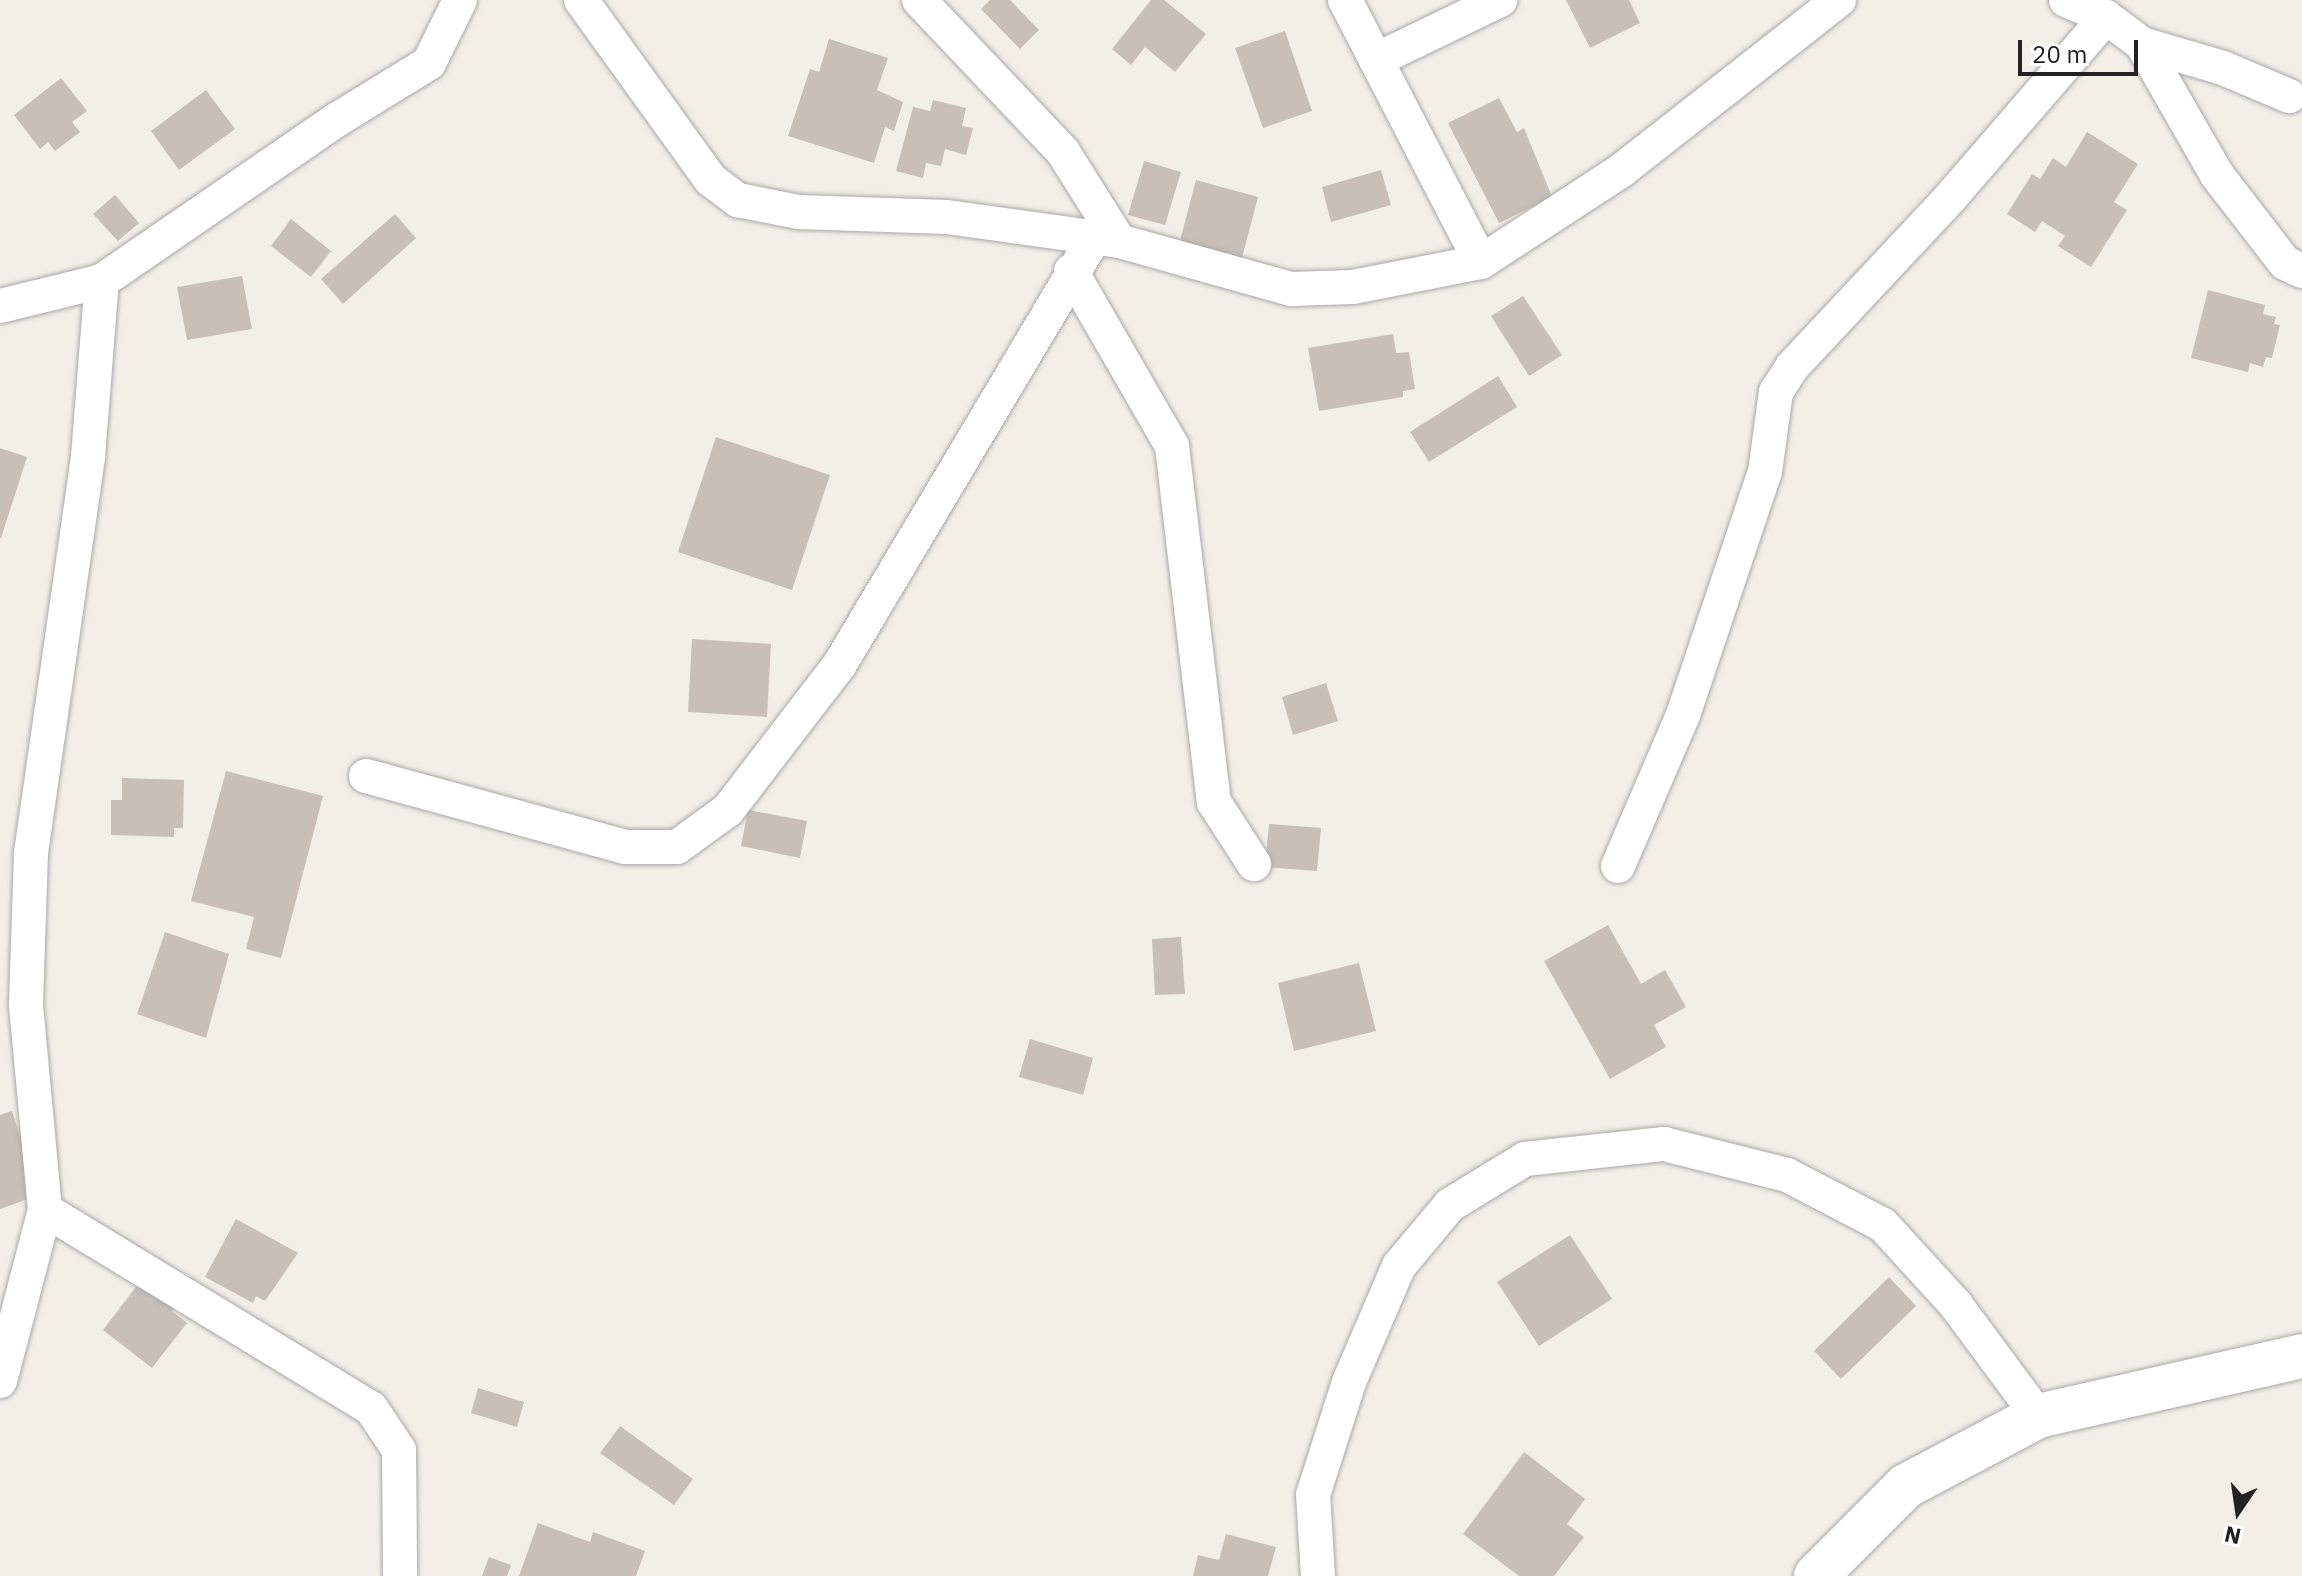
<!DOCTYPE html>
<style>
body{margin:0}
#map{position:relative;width:2302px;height:1576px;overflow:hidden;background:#f2efe9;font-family:"IBM Plex Sans",sans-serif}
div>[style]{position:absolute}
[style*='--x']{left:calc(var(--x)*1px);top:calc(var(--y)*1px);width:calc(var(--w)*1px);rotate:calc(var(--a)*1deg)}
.building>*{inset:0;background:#c7bfb8}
.roads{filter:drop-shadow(0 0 2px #a9a9a9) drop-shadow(0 0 2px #a9a9a9)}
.minor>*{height:34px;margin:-17px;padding:0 17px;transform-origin:17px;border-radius:17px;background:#fff}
.tertiary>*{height:44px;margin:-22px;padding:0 22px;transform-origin:22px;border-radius:22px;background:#fff}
span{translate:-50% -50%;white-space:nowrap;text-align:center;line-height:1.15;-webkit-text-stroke:6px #fff;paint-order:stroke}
.north{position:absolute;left:2198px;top:1472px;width:80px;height:80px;-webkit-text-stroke:6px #fff;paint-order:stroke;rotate:193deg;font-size:22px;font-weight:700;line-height:32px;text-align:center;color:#222}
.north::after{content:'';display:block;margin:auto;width:28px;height:36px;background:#222;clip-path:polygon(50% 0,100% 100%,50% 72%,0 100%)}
.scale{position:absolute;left:2018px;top:40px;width:120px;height:36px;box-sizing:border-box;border:4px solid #222;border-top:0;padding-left:10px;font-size:24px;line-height:28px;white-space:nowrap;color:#222;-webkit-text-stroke:6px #fff;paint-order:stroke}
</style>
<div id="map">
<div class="building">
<i style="clip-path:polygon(990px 0,1010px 0,1039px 30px,1020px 49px,981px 9px)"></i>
<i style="clip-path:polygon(1151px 0,1164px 0,1206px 34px,1175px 72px,1145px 47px,1131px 65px,1112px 49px)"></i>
<i style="clip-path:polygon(1566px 0,1629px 0,1640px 23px,1590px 48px)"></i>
<i style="clip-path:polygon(1285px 31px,1312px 111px,1263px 128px,1235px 48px)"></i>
<i style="clip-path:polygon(829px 39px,888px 58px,877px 90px,903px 102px,894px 131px,885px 127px,874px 163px,788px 136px,810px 69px,819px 72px)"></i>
<i style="clip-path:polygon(61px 78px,87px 111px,72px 122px,80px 132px,55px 151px,48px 142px,40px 149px,14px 115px)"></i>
<i style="clip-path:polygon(206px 90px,235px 129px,179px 170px,151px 131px)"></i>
<i style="clip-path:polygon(1499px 98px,1517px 132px,1524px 128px,1552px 197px,1499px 223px,1448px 123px)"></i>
<i style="clip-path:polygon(933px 100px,966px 108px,962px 126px,973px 128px,966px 155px,945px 149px,941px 166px,926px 163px,923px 178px,896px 171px,913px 107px,930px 111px)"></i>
<i style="clip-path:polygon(2087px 132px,2138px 164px,2114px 202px,2127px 210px,2091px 267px,2058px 246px,2065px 236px,2042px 221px,2035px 232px,2007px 214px,2032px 174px,2040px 179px,2053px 158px,2066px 167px)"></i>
<i style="clip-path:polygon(1144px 161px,1181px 172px,1165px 225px,1128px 215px)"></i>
<i style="clip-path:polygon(1381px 170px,1391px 205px,1331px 222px,1322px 187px)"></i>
<i style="clip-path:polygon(1196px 180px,1258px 197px,1242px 258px,1180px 241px)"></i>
<i style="clip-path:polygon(115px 195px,139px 223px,118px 241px,93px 214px)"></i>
<i style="clip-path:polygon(395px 214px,416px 238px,343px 304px,321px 279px)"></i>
<i style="clip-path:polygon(291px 219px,331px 251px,311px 277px,271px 246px)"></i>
<i style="clip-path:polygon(242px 276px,252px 329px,187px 340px,177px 287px)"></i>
<i style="clip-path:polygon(2208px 290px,2265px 305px,2263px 314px,2276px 317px,2274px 324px,2280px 325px,2272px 358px,2266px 357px,2263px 367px,2250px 363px,2248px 372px,2191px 358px)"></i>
<i style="clip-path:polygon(1523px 296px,1562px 355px,1529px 376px,1491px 316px)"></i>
<i style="clip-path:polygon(1393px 334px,1396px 353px,1409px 352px,1415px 389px,1403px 391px,1403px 397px,1319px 411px,1308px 348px)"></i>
<i style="clip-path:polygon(1498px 376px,1517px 407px,1429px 462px,1410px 432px)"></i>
<i style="clip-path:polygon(716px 437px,830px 475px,792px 590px,678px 552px)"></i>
<i style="clip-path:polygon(0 448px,27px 457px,1px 538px,0 538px)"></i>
<i style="clip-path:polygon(692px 639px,771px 644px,767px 717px,688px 712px)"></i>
<i style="clip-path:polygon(1326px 683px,1338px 721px,1293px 735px,1282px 697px)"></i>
<i style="clip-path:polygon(226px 771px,323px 796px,281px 958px,246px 949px,254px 917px,191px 901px)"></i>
<i style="clip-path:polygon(122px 778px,184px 780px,183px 828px,174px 828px,174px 837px,111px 835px,111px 800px,122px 800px)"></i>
<i style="clip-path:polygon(748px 810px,807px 821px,800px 858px,741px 846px)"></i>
<i style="clip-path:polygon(1269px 824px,1321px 828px,1317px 871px,1265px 867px)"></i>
<i style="clip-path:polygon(1608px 925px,1641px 984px,1665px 970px,1686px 1007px,1654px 1025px,1666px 1047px,1610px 1079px,1544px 961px)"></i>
<i style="clip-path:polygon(165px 932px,229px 954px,206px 1038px,137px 1014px)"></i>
<i style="clip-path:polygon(1181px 937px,1185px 994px,1155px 995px,1152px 939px)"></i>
<i style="clip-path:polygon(1359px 963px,1376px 1031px,1294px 1051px,1278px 983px)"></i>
<i style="clip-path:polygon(1030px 1039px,1093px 1058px,1083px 1095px,1019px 1077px)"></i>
<i style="clip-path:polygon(12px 1111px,39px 1195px,0 1209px,0 1115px)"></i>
<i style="clip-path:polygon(236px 1219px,298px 1253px,265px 1301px,256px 1296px,253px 1303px,205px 1277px)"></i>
<i style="clip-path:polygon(1570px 1235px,1612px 1299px,1539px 1346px,1497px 1282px)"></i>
<i style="clip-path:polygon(1889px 1277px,1916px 1306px,1841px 1379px,1814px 1351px)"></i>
<i style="clip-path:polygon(139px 1283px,179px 1301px,172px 1311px,187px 1323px,152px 1368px,103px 1330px)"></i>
<i style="clip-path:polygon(478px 1388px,524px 1402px,517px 1427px,471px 1413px)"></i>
<i style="clip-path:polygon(620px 1426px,693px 1479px,674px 1505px,600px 1453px)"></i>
<i style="clip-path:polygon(1524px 1452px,1585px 1499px,1567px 1524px,1584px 1537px,1554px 1576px,1519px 1576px,1463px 1534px)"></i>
<i style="clip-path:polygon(538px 1523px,590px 1542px,593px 1532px,645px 1551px,636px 1576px,519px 1576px)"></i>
<i style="clip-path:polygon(1226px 1534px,1276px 1547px,1268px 1576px,1193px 1576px,1198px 1555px,1219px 1560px)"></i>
<i style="clip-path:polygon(489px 1557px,511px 1565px,507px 1576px,482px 1576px)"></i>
</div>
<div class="roads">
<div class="minor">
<i style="--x:581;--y:0;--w:222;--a:54.2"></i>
<i style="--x:711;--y:180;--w:34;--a:37"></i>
<i style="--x:738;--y:200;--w:61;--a:11.3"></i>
<i style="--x:798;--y:212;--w:149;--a:1.9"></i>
<i style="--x:947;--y:217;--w:174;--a:7.9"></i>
<i style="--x:1119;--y:241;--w:179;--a:15.6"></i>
<i style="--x:1291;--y:289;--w:62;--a:-1.8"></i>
<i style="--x:1353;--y:287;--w:130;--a:-11.1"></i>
<i style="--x:1481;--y:262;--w:168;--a:-33.1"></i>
<i style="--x:1622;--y:170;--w:276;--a:-38.1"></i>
<i style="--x:919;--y:0;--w:209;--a:46.5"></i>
<i style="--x:1063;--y:152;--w:105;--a:57.8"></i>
<i style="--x:1345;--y:0;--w:295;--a:62.6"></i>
<i style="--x:2066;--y:0;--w:43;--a:23"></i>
<i style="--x:2106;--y:17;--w:45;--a:36.9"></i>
<i style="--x:2142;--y:44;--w:151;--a:60.2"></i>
<i style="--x:2217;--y:175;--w:111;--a:52.3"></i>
<i style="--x:2285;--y:263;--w:19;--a:25"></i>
<i style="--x:2142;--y:44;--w:84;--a:16.5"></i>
<i style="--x:2223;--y:68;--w:72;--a:23"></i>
<i style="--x:1376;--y:60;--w:138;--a:-25.8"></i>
<i style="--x:1071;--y:271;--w:202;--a:60"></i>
<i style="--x:1172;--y:446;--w:358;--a:83.3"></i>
<i style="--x:1214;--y:802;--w:74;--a:57.2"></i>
<i style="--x:0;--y:306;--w:105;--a:-13.8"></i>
<i style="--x:102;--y:281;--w:286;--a:-34.5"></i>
<i style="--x:338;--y:119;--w:107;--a:-31.6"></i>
<i style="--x:429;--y:63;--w:70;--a:-63.8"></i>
<i style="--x:366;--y:776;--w:269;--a:15.3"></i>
<i style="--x:625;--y:847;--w:52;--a:0"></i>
<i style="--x:677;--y:847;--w:63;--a:-36"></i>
<i style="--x:728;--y:810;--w:184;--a:-52.5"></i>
<i style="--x:840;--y:664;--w:496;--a:-59.2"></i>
<i style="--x:1618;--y:866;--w:164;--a:-66.7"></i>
<i style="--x:1683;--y:715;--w:256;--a:-71.4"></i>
<i style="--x:1765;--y:472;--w:81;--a:-82.2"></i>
<i style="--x:1776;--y:392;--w:30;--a:-57"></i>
<i style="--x:1792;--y:367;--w:231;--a:-46.9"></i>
<i style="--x:1950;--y:198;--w:239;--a:-49.2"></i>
<i style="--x:45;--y:1210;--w:381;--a:31.3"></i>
<i style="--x:371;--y:1408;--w:50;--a:56.3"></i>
<i style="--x:399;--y:1450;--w:126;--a:89.5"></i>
<i style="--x:0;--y:1381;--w:177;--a:-75.3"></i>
<i style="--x:45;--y:1210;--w:207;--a:-95.3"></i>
<i style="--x:26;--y:1004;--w:151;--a:-88.1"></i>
<i style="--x:31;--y:853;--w:400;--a:-81.8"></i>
<i style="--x:88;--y:457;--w:177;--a:-85.5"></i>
<i style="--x:1318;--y:1576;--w:81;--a:-93.5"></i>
<i style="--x:1313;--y:1495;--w:119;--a:-72.3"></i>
<i style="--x:1349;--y:1382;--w:126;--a:-66.7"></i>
<i style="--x:1399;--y:1266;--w:80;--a:-50.1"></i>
<i style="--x:1450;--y:1205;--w:88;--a:-31.5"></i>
<i style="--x:1525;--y:1159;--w:140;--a:-6.2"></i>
<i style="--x:1664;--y:1144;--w:127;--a:14.1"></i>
<i style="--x:1787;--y:1175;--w:108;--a:27.5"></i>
<i style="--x:1883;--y:1225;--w:108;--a:47.6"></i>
<i style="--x:1956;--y:1305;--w:138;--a:53.5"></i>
</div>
<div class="tertiary">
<i style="--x:1816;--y:1576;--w:127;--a:-45"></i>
<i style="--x:1906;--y:1486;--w:149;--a:-27.9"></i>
<i style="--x:2038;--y:1416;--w:271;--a:-12.8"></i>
</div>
</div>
<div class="north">N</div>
<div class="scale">20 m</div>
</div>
